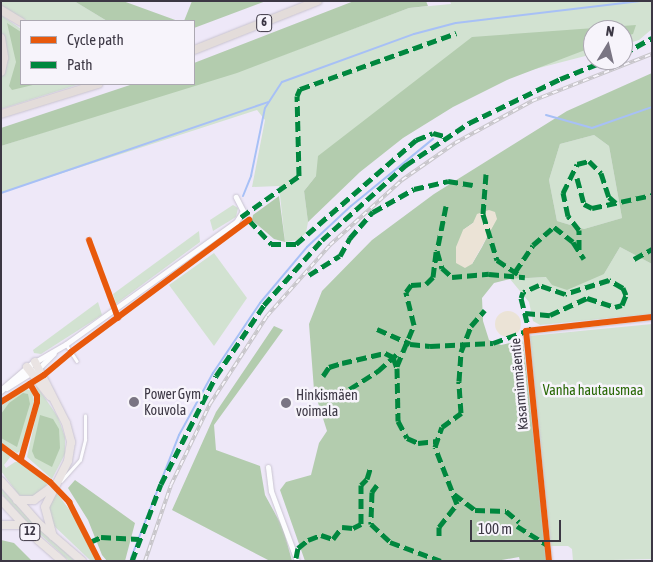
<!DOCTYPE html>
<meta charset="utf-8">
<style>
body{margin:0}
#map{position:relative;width:653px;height:562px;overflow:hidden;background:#eee8f8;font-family:"Asap Condensed",sans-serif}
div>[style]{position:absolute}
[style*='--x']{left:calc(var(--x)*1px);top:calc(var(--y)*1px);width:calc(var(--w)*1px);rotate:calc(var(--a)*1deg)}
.green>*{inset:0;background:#d2e2d1}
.forest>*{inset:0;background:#b3ccae}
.sand>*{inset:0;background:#ebe3d6}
.round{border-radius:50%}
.stream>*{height:2px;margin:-1px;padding:0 1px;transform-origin:1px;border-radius:1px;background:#a7c0f6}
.roads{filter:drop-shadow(0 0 1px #c9c4d1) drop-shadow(0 0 1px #c9c4d1)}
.service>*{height:2.5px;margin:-1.25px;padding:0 1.25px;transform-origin:1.25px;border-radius:1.25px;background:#fcfcfe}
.minor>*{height:5px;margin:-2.5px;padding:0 2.5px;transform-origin:2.5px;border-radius:2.5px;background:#fcfcfe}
.tertiary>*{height:6px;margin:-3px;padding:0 3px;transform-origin:3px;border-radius:3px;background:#fcfcfe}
.primary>*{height:8px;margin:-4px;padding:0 4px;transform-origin:4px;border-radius:4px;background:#eae4e3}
.trunk>*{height:8px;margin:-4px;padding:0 4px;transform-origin:4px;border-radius:4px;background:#e3dcda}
.rail>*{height:4px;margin-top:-2px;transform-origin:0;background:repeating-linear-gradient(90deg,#f7f4fb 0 5.5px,#c7c5c9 0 11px);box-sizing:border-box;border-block:1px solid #c7c5c9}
.quiet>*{height:5px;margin-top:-2.5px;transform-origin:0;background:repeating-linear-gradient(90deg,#00873e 0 10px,transparent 0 15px)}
.cycleway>*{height:6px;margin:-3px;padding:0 3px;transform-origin:3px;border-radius:3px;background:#e8590c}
.dots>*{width:14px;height:14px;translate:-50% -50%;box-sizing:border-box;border:2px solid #f7f4fb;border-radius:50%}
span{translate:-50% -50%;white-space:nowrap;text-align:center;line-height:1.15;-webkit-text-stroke:5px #f7f4fb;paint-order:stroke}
.shield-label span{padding:1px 4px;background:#f7f4fb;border:1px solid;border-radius:4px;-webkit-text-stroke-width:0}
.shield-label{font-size:12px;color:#3c3744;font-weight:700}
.street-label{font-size:14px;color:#3c3744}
.park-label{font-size:14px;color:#286805}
.poi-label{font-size:14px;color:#3c3744}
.left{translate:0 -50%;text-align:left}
.frame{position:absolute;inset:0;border:2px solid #3c3744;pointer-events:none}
.legend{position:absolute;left:20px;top:20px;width:175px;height:65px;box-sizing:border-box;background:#f7f4fb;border:1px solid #aca8b2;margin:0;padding:6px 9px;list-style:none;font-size:15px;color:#3c3744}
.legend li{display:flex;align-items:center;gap:10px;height:25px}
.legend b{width:25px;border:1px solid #aca8b2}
.north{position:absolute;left:583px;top:20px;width:50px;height:50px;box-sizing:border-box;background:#f7f4fb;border:1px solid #aca8b2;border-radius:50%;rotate:9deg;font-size:14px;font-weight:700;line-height:20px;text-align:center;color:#3c3744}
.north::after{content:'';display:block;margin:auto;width:18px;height:22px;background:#7a7583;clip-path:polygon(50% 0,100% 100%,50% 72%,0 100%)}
.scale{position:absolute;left:470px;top:520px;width:91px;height:22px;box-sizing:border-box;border:2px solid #3c3744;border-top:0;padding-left:6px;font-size:15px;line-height:18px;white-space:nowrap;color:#3c3744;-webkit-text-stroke:4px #f7f4fb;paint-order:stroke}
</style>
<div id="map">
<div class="green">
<i style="clip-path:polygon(1px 1px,74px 1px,107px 21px,27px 21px,1px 6px)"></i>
<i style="clip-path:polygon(450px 1px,652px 1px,652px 29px,639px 40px,623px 45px,623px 30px,593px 30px,593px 54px,496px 79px,316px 176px,304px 191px,308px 222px,306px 233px,298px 240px,285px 242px,279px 186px,252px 187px,265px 120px,257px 110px,1px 193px,1px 146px,272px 59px,409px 8px,451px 4px)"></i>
<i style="clip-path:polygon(1px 15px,21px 29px,21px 84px,80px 84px,1px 109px,1px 81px,7px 50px,1px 31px)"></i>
<i style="clip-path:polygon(594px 135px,609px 146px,622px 218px,584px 229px,557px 221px,549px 180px,560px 144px)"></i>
<i style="clip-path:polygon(233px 205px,238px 208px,236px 217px,213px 231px,210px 220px)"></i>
<i style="clip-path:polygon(199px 231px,200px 242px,116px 304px,113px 294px)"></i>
<i style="clip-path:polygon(620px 247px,652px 264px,652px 314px,540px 325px,533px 321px,529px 302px,510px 279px,604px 274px)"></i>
<i style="clip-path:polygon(214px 253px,247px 298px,214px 346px,169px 285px)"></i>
<i style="clip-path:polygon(98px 302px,102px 315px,41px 354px,34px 353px,33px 350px)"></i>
<i style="clip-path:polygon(652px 324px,652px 559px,573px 561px,572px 549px,568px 546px,550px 546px,529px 336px)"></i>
<i style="clip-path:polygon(36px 385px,58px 417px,65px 437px,65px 454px,52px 479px,27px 457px,39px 402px)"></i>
<i style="clip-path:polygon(26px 389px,32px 391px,34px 401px,21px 451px,17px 453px,1px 443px,1px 406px)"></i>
<i style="clip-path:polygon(1px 448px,11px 456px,4px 465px,6px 468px,15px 462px,23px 462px,48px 483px,42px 491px,34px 497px,25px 498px,18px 494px,1px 471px)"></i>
<i style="clip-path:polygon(1px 488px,31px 521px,75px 561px,68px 560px,28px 523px,1px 493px)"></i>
<i style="clip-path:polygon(56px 492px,78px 521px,96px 561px,91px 561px,52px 524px,48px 506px)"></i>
</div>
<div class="forest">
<i style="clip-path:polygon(74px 1px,123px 1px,178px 21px,107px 21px)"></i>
<i style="clip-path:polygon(192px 1px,266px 1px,194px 28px,194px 21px,184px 21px)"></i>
<i style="clip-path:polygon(354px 1px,426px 1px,428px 6px,409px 8px,237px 73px,1px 146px,1px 128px,133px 84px,194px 84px,194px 63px)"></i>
<i style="clip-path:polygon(7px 23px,21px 32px,21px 84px,37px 84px,12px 90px,9px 86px,16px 62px)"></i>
<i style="clip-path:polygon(636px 25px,633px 34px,623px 37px,623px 30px,593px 30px,593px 47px,507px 80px,453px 107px,403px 138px,360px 172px,308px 222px,304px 191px,316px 176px,318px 156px,472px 37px)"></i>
<i style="clip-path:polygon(evenodd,652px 73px,652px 264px,620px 247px,604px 274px,567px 290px,552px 285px,546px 277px,510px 279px,494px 283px,482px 298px,483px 321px,489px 340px,501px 345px,523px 340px,547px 561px,520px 561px,519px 557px,496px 561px,305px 561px,280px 490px,286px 482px,311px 475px,319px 443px,327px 431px,314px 390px,309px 324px,322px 291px,372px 240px,434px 194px,567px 111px,652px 73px,594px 135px,609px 146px,622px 218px,584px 229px,557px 221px,549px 180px,560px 144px,594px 135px,652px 73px,496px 219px,482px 247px,472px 264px,463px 230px,473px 223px,496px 219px)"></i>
<i style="clip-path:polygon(279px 196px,285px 242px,274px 239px,252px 220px,253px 215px)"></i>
<i style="clip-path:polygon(274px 326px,283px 330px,214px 425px,216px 450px,260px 466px,265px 495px,283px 528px,292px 561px,270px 561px,172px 510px,216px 412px)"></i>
<i style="clip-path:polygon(23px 393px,28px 394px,30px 404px,17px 447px,1px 438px,1px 414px,9px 403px)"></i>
<i style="clip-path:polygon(40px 415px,53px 419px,59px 429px,60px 448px,52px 467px,35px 458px,32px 451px)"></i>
<i style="clip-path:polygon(75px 480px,135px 523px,125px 561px,107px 561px,102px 555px,88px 520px,68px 488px)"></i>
<i style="clip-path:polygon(1px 540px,14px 543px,32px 561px,1px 561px)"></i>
</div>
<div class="sand">
<i style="clip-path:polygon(489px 210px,495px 212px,497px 219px,472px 264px,465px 268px,456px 263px,456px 247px,463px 230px,473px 223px,477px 214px)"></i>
<i class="round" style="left:495px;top:311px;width:26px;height:26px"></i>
</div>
<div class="stream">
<i style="--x:546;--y:115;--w:48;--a:15.8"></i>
<i style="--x:592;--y:128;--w:64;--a:-19.3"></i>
<i style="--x:1;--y:193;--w:282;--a:-18.8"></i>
<i style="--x:243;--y:196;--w:22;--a:-68"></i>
<i style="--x:251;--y:176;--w:69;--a:-78.4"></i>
<i style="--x:265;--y:108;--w:31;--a:-57"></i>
<i style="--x:282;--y:82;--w:140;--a:-20"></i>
<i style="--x:414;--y:34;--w:43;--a:-14.7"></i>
<i style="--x:456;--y:23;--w:186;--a:-6.8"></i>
<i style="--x:131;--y:558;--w:132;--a:-68.7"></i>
<i style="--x:179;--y:435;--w:71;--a:-61.3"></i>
<i style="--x:213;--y:373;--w:84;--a:-56.1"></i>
<i style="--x:260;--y:303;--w:73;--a:-50"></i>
<i style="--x:307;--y:247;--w:60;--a:-43"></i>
<i style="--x:351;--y:206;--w:106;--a:-39.3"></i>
</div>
<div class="roads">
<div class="service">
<i style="--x:66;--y:344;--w:20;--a:57"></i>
<i style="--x:61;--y:481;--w:28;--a:-48"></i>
<i style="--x:80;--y:460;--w:21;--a:-76"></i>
<i style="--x:85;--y:440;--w:24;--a:-90"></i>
</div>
<div class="minor">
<i style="--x:35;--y:362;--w:36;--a:-30"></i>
<i style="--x:66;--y:344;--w:209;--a:-35.7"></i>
<i style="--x:236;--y:222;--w:13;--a:-58"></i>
<i style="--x:243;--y:211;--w:16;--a:-117"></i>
<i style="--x:39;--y:368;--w:21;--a:-45"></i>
<i style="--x:268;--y:467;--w:24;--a:83"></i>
<i style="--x:271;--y:491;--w:75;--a:69.6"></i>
<i style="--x:549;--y:561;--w:231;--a:-95.7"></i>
<i style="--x:526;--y:331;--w:127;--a:-6.3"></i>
</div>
<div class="tertiary">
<i style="--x:7;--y:388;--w:32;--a:-32"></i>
<i style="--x:1;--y:391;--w:45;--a:-40.5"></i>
</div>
<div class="primary">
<i style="--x:35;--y:362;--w:68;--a:63.1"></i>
<i style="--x:66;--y:423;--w:20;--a:75"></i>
<i style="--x:71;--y:442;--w:19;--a:99"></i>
<i style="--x:68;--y:461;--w:51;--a:116.6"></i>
<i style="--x:45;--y:507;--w:30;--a:75"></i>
<i style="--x:27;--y:367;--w:37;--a:52"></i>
<i style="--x:1;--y:481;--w:56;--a:48.6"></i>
<i style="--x:38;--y:523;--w:58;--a:40.8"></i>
<i style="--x:1;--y:500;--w:54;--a:47.2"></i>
<i style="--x:38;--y:540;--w:32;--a:41"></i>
<i style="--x:17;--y:500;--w:17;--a:0"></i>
<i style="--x:34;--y:500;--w:22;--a:-36"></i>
<i style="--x:1;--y:525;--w:23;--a:0"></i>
</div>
<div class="trunk">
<i style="--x:1;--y:10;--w:23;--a:31"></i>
<i style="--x:1;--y:38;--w:20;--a:81"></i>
<i style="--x:4;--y:58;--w:14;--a:102"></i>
<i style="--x:194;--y:50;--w:133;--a:-21.6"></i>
<i style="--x:1;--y:114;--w:102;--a:-17.2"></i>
</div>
</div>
<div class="rail">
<i style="--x:145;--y:561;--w:80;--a:-71.1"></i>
<i style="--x:171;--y:485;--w:90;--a:-64.3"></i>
<i style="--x:210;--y:404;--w:105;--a:-57.1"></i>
<i style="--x:267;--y:316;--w:95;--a:-48.4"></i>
<i style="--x:330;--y:245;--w:97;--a:-42.1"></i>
<i style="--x:402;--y:180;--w:65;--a:-34.9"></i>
<i style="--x:455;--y:143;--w:88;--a:-28.6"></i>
<i style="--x:532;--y:101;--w:129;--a:-21.4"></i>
</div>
<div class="quiet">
<i style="--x:623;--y:54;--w:33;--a:-29"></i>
<i style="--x:486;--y:174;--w:40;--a:94.3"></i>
<i style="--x:483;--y:214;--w:48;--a:73.1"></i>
<i style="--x:497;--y:260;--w:25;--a:34"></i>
<i style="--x:577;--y:178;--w:27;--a:75"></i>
<i style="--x:584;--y:204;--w:9;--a:27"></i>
<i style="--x:592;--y:208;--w:61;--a:-12.2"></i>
<i style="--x:446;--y:206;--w:46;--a:101.3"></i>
<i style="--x:437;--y:251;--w:18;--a:74"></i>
<i style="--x:442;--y:268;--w:13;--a:42"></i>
<i style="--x:452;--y:277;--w:37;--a:-5"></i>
<i style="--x:489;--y:274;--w:36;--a:5"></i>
<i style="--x:241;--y:217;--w:71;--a:-35.3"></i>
<i style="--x:299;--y:176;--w:80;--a:-91.4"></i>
<i style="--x:297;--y:96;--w:8;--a:-67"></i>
<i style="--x:300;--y:89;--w:166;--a:-19.7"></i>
<i style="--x:249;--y:220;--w:33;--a:47"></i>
<i style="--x:271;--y:244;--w:25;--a:0"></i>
<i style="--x:296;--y:244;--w:159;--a:-40.9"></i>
<i style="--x:416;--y:140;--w:18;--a:-22"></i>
<i style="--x:433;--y:133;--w:16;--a:15"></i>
<i style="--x:579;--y:250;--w:20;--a:-90"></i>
<i style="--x:579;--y:230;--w:18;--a:-128"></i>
<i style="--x:568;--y:216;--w:24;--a:-102"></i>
<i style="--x:563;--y:193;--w:32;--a:-64"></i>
<i style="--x:577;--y:164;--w:12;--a:-14"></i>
<i style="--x:589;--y:161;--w:17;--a:45"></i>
<i style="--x:601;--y:173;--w:25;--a:72"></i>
<i style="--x:609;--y:197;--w:9;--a:41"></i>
<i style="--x:634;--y:259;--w:21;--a:-29"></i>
<i style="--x:515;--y:272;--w:32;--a:-56"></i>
<i style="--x:533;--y:245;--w:28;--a:-41"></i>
<i style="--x:554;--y:227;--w:24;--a:38"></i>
<i style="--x:573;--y:242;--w:20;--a:57"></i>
<i style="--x:309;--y:275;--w:36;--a:-32"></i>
<i style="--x:340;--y:256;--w:21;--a:-61"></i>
<i style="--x:350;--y:238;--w:35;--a:-49"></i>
<i style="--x:373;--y:212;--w:47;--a:-29.3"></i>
<i style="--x:414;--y:189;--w:35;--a:-13"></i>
<i style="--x:448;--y:181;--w:25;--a:9"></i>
<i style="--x:525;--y:313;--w:25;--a:5"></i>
<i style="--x:550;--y:315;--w:41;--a:-24.7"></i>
<i style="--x:587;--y:298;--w:29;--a:18"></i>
<i style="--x:615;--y:307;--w:7;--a:-16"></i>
<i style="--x:622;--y:305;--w:11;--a:-68"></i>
<i style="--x:626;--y:295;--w:8;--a:-113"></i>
<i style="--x:623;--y:288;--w:16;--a:-150"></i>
<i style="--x:609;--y:280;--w:46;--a:162.3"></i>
<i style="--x:565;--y:294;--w:28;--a:-161"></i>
<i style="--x:539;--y:285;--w:17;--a:156"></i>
<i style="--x:523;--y:292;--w:6;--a:108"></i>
<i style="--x:521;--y:298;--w:32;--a:76"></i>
<i style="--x:377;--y:329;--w:36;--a:24"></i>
<i style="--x:410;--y:344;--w:20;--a:6"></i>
<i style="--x:430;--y:346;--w:63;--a:-2.7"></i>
<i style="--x:493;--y:343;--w:35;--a:-20"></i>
<i style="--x:397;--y:366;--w:44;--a:-67.5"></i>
<i style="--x:414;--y:325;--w:34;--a:-104"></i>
<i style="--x:406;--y:292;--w:9;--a:-54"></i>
<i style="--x:411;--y:285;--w:15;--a:-4"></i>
<i style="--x:426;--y:284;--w:10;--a:-45"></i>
<i style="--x:433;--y:277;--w:26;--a:-83"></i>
<i style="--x:323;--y:376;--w:11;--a:-56"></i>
<i style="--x:329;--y:367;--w:14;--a:-17"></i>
<i style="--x:342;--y:363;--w:44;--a:-13.1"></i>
<i style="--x:385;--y:353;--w:9;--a:27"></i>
<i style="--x:393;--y:357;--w:12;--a:70"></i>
<i style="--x:397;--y:368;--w:53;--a:88.9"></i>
<i style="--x:398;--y:421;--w:19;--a:62"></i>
<i style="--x:407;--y:438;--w:12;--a:24"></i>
<i style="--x:418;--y:443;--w:19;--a:-6"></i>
<i style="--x:337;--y:397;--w:49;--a:-32.4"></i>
<i style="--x:378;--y:371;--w:25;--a:-42"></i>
<i style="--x:377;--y:485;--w:9;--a:126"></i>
<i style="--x:372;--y:492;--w:32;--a:92"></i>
<i style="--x:371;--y:524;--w:26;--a:43"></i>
<i style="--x:390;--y:542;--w:54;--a:20.4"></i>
<i style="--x:454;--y:494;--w:26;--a:37"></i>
<i style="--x:475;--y:510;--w:31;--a:2"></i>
<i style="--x:506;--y:511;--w:17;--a:40"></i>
<i style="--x:517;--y:526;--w:36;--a:32"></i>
<i style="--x:439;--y:536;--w:9;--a:-90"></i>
<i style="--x:439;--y:527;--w:29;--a:-52"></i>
<i style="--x:457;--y:504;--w:61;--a:-111.1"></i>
<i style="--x:435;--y:447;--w:21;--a:-71"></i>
<i style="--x:442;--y:427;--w:24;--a:-36"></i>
<i style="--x:461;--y:413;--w:32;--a:-94"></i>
<i style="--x:459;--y:381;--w:29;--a:-86"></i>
<i style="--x:461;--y:352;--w:28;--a:-69"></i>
<i style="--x:471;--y:326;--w:21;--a:-49"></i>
<i style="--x:90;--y:542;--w:12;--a:-24"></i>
<i style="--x:101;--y:537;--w:38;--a:3"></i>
<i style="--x:296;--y:558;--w:10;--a:-79"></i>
<i style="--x:298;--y:548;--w:13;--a:-39"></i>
<i style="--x:308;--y:540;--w:14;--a:-21"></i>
<i style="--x:321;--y:535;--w:13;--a:18"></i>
<i style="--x:333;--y:539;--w:15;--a:-53"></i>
<i style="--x:342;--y:527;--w:11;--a:5"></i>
<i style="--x:353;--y:528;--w:9;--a:-27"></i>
<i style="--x:361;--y:524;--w:39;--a:-90"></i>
<i style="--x:361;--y:485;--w:8;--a:-45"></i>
<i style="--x:367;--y:479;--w:14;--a:-73"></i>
<i style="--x:132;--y:561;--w:82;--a:-69.4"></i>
<i style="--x:161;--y:484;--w:121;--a:-63"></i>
<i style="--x:216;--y:376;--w:86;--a:-55.9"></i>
<i style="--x:264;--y:305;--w:87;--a:-48.3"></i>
<i style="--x:322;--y:240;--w:113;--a:-41.8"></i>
<i style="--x:406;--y:165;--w:76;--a:-33.7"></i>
<i style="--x:469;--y:123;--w:101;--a:-25.8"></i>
<i style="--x:560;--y:79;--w:51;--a:-22"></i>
</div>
<div class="cycleway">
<i style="--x:89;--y:240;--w:83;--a:69.6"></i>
<i style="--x:1;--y:402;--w:51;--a:-32.1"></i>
<i style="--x:44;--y:375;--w:35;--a:-40"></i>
<i style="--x:71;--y:352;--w:222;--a:-36.6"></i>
<i style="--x:1;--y:446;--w:61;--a:36.3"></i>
<i style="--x:50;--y:482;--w:28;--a:46"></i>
<i style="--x:69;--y:502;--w:66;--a:63"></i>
<i style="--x:21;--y:459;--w:59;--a:-74.3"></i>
<i style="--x:37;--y:402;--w:6;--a:-90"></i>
<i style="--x:37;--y:396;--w:14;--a:-120"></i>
<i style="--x:549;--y:561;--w:231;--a:-95.7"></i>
<i style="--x:526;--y:331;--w:127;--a:-6.3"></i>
</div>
<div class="dots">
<i style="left:134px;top:402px;background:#7a7583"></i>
<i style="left:286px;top:403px;background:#7a7583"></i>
</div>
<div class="shield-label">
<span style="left:264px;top:23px">6</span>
<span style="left:30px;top:532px">12</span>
</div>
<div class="street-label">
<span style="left:519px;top:384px;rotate:-95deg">Kasarminmäentie</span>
</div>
<div class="park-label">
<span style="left:593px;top:390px">Vanha hautausmaa</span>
</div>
<div class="poi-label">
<span class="left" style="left:144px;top:402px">Power Gym<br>Kouvola</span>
<span class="left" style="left:296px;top:403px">Hinkismäen<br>voimala</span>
</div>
<div class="frame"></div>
<ul class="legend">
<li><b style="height:6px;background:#e8590c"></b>Cycle path</li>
<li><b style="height:6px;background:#00873e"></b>Path</li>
</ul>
<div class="north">N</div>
<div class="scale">100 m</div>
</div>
